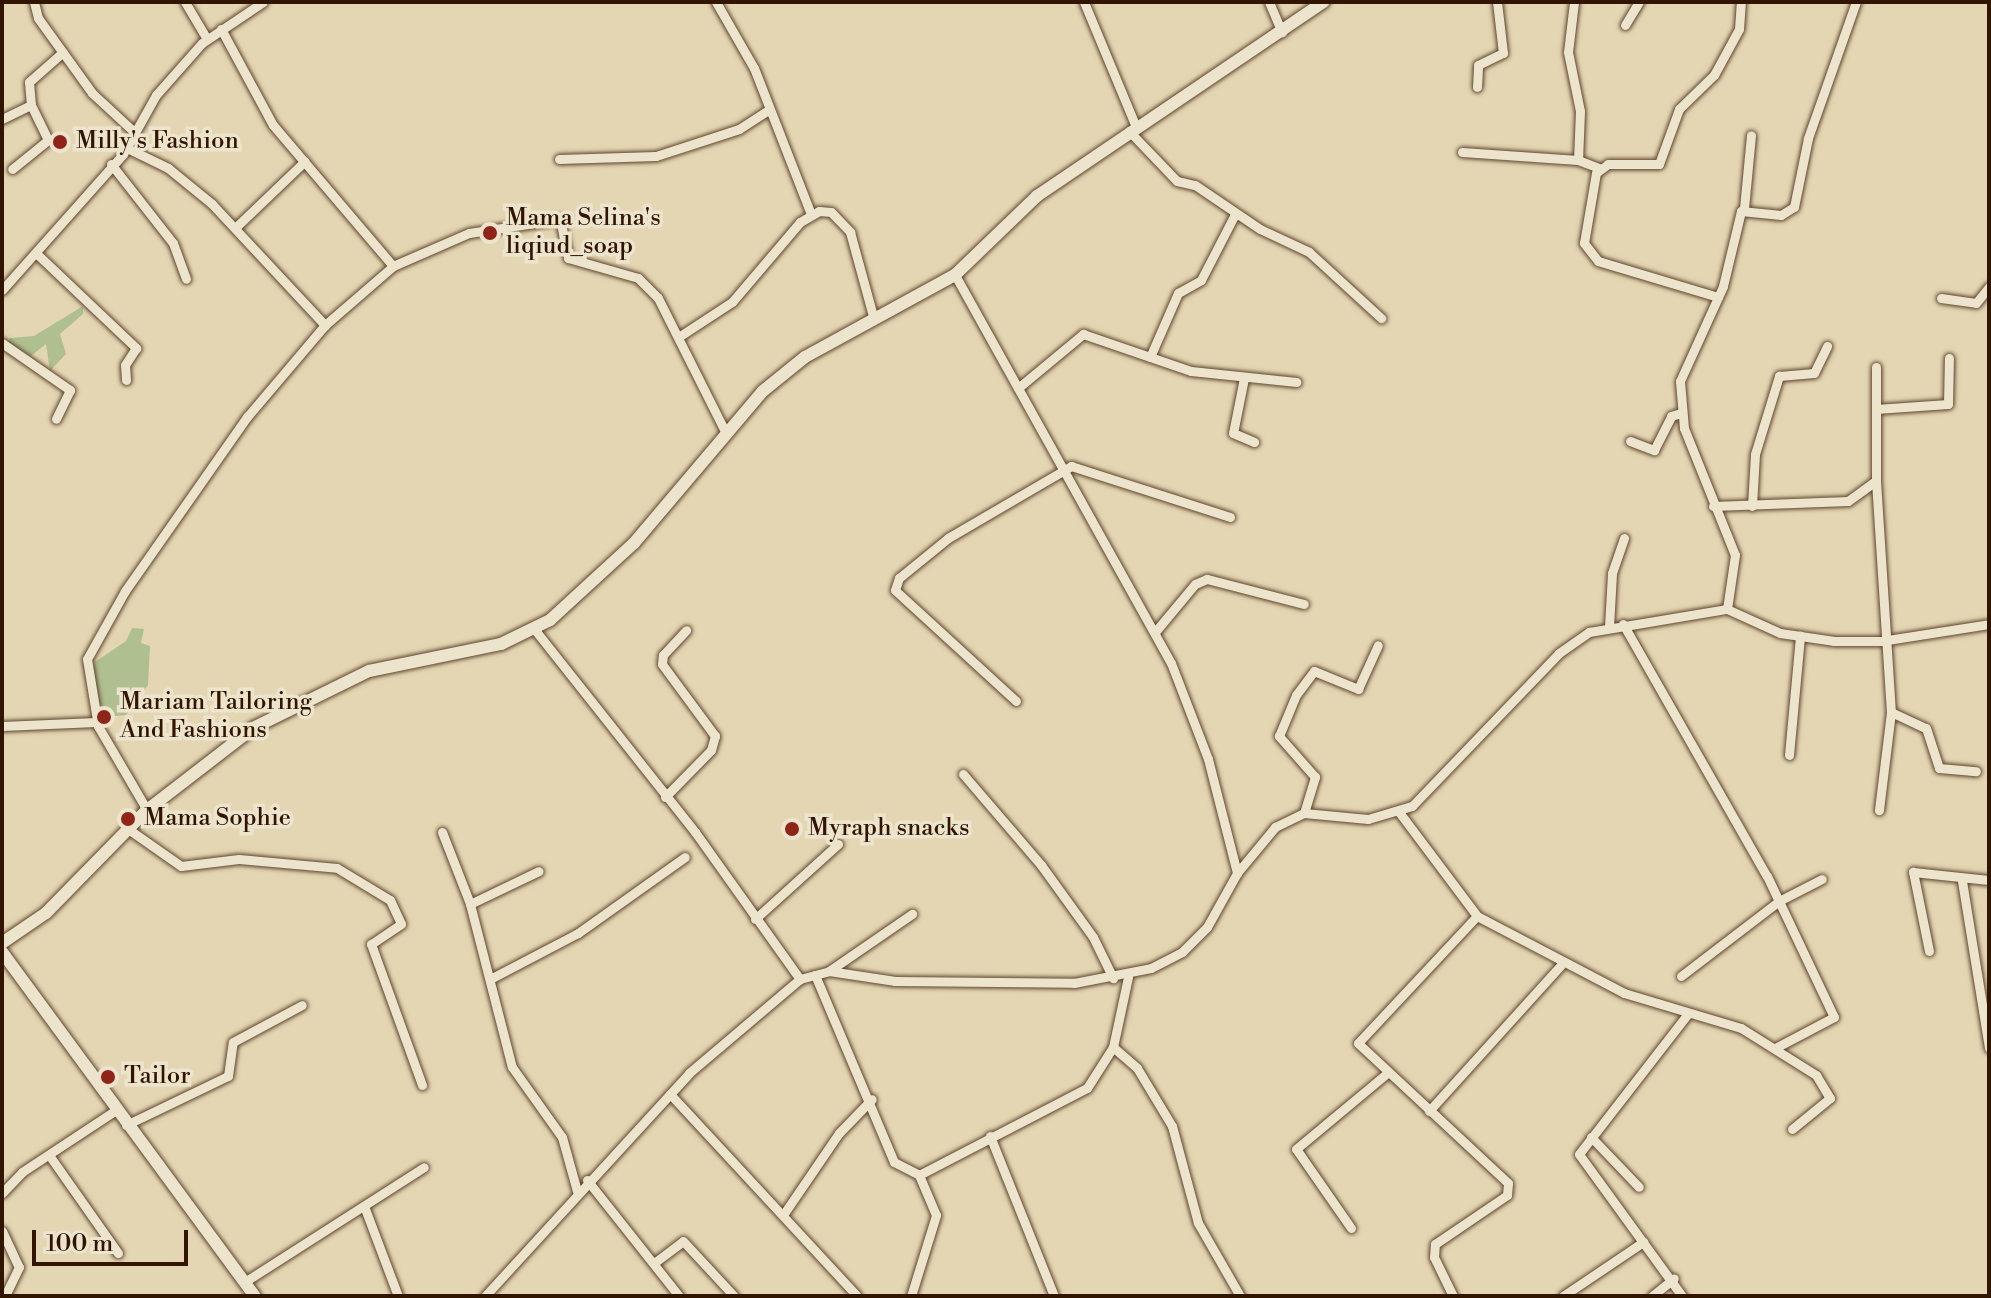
<!DOCTYPE html>
<style>
body{margin:0}
#map{position:relative;width:1991px;height:1298px;overflow:hidden;background:#e4d6b3;font-family:"Libre Bodoni",serif}
div>[style]{position:absolute}
[style*='--x']{left:calc(var(--x)*1px);top:calc(var(--y)*1px);width:calc(var(--w)*1px);rotate:calc(var(--a)*1deg)}
.green>*{inset:0;background:#afbf90}
.roads{filter:drop-shadow(0 0 2px #5e452d) drop-shadow(0 0 2px #5e452d)}
.street>*{height:9px;margin:-4.5px;padding:0 4.5px;transform-origin:4.5px;border-radius:4.5px;background:#ede4ce}
.secondary>*{height:12px;margin:-6px;padding:0 6px;transform-origin:6px;border-radius:6px;background:#ede4ce}
.dots>*{width:22px;height:22px;translate:-50% -50%;box-sizing:border-box;border:4px solid #ede4ce;border-radius:50%}
span{translate:-50% -50%;white-space:nowrap;text-align:center;line-height:1.15;-webkit-text-stroke:7px #ede4ce;paint-order:stroke}
.poi-label{font-size:24px;color:#311500}
.left{translate:0 -50%;text-align:left}
.frame{position:absolute;inset:0;border:4px solid #311500;pointer-events:none}
.scale{position:absolute;left:32px;top:1230px;width:156px;height:36px;box-sizing:border-box;border:4px solid #311500;border-top:0;padding-left:10px;font-size:24px;line-height:28px;white-space:nowrap;color:#311500;-webkit-text-stroke:6px #ede4ce;paint-order:stroke}
</style>
<div id="map">
<div class="green">
<i style="clip-path:polygon(83px 306px,83px 314px,60px 334px,66px 354px,50px 371px,46px 344px,31px 356px,6px 346px,10px 338px,34px 336px)"></i>
<i style="clip-path:polygon(132px 628px,144px 629px,141px 643px,150px 646px,148px 685px,126px 715px,105px 717px,90px 677px,95px 662px,126px 641px)"></i>
</div>
<div class="roads">
<div class="street">
<i style="--x:34;--y:2;--w:16;--a:76"></i>
<i style="--x:38;--y:18;--w:92;--a:54.2"></i>
<i style="--x:92;--y:93;--w:53;--a:42.7"></i>
<i style="--x:185;--y:2;--w:43;--a:59.3"></i>
<i style="--x:716;--y:2;--w:76;--a:60.1"></i>
<i style="--x:754;--y:68;--w:157;--a:68.7"></i>
<i style="--x:1084;--y:2;--w:135;--a:67.4"></i>
<i style="--x:1269;--y:2;--w:33;--a:67"></i>
<i style="--x:1574;--y:2;--w:50;--a:96.8"></i>
<i style="--x:1568;--y:52;--w:60;--a:78.5"></i>
<i style="--x:1580;--y:111;--w:49;--a:92.3"></i>
<i style="--x:1625;--y:25;--w:27;--a:-59"></i>
<i style="--x:221;--y:29;--w:109;--a:61.6"></i>
<i style="--x:273;--y:125;--w:185;--a:49.6"></i>
<i style="--x:1477;--y:87;--w:22;--a:-87"></i>
<i style="--x:1478;--y:65;--w:28;--a:-26"></i>
<i style="--x:1503;--y:53;--w:51;--a:-96.7"></i>
<i style="--x:31;--y:105;--w:23;--a:-95"></i>
<i style="--x:29;--y:82;--w:45;--a:-41.4"></i>
<i style="--x:2;--y:119;--w:32;--a:-26"></i>
<i style="--x:31;--y:105;--w:39;--a:64"></i>
<i style="--x:48;--y:140;--w:46;--a:141.1"></i>
<i style="--x:1129;--y:131;--w:69;--a:46.2"></i>
<i style="--x:1177;--y:181;--w:18;--a:13"></i>
<i style="--x:1195;--y:185;--w:78;--a:34.1"></i>
<i style="--x:1260;--y:229;--w:54;--a:25.1"></i>
<i style="--x:1309;--y:252;--w:98;--a:42.5"></i>
<i style="--x:127;--y:148;--w:46;--a:26"></i>
<i style="--x:168;--y:168;--w:57;--a:39.3"></i>
<i style="--x:212;--y:204;--w:166;--a:47"></i>
<i style="--x:1462;--y:152;--w:116;--a:3.9"></i>
<i style="--x:1578;--y:160;--w:22;--a:21"></i>
<i style="--x:559;--y:159;--w:97;--a:-1.8"></i>
<i style="--x:656;--y:156;--w:87;--a:-18"></i>
<i style="--x:739;--y:129;--w:35;--a:-33"></i>
<i style="--x:111;--y:164;--w:100;--a:51.9"></i>
<i style="--x:173;--y:243;--w:38;--a:70"></i>
<i style="--x:1744;--y:208;--w:73;--a:-84.5"></i>
<i style="--x:236;--y:227;--w:95;--a:-43.7"></i>
<i style="--x:37;--y:254;--w:137;--a:43.5"></i>
<i style="--x:136;--y:348;--w:20;--a:123"></i>
<i style="--x:125;--y:365;--w:15;--a:86"></i>
<i style="--x:955;--y:275;--w:444;--a:60.9"></i>
<i style="--x:1171;--y:663;--w:103;--a:68.9"></i>
<i style="--x:1208;--y:759;--w:118;--a:75.7"></i>
<i style="--x:2;--y:290;--w:182;--a:-48.3"></i>
<i style="--x:123;--y:154;--w:68;--a:-60.8"></i>
<i style="--x:156;--y:95;--w:69;--a:-48.5"></i>
<i style="--x:202;--y:43;--w:73;--a:-33.9"></i>
<i style="--x:1718;--y:297;--w:125;--a:-163.3"></i>
<i style="--x:1598;--y:261;--w:23;--a:-128"></i>
<i style="--x:1584;--y:243;--w:71;--a:-80.3"></i>
<i style="--x:1596;--y:173;--w:15;--a:-37"></i>
<i style="--x:1608;--y:164;--w:51;--a:0"></i>
<i style="--x:1659;--y:164;--w:59;--a:-70"></i>
<i style="--x:1679;--y:109;--w:49;--a:-44.2"></i>
<i style="--x:1714;--y:75;--w:52;--a:-61.5"></i>
<i style="--x:1739;--y:29;--w:27;--a:-86"></i>
<i style="--x:1941;--y:298;--w:35;--a:8"></i>
<i style="--x:1976;--y:303;--w:21;--a:-51"></i>
<i style="--x:680;--y:336;--w:62;--a:-33.2"></i>
<i style="--x:732;--y:302;--w:105;--a:-49.6"></i>
<i style="--x:800;--y:222;--w:22;--a:-30"></i>
<i style="--x:819;--y:211;--w:12;--a:5"></i>
<i style="--x:831;--y:212;--w:28;--a:46"></i>
<i style="--x:850;--y:232;--w:91;--a:74.7"></i>
<i style="--x:2;--y:343;--w:83;--a:34.7"></i>
<i style="--x:70;--y:390;--w:32;--a:116"></i>
<i style="--x:1150;--y:357;--w:70;--a:-66.4"></i>
<i style="--x:1178;--y:293;--w:26;--a:-29"></i>
<i style="--x:1201;--y:280;--w:74;--a:-62.7"></i>
<i style="--x:1876;--y:367;--w:114;--a:90"></i>
<i style="--x:1876;--y:481;--w:231;--a:86.3"></i>
<i style="--x:1891;--y:712;--w:99;--a:97"></i>
<i style="--x:1244;--y:378;--w:56;--a:101.3"></i>
<i style="--x:1233;--y:433;--w:23;--a:23"></i>
<i style="--x:1018;--y:388;--w:85;--a:-39.7"></i>
<i style="--x:1083;--y:334;--w:114;--a:18.9"></i>
<i style="--x:1191;--y:371;--w:106;--a:6"></i>
<i style="--x:1876;--y:409;--w:72;--a:-4"></i>
<i style="--x:1948;--y:404;--w:46;--a:-88.8"></i>
<i style="--x:1630;--y:441;--w:26;--a:21"></i>
<i style="--x:1654;--y:450;--w:38;--a:-63"></i>
<i style="--x:1671;--y:416;--w:10;--a:-17"></i>
<i style="--x:1713;--y:506;--w:135;--a:-2.1"></i>
<i style="--x:1848;--y:501;--w:34;--a:-36"></i>
<i style="--x:1752;--y:506;--w:52;--a:-86.7"></i>
<i style="--x:1755;--y:454;--w:82;--a:-72.9"></i>
<i style="--x:1779;--y:376;--w:35;--a:-5"></i>
<i style="--x:1814;--y:373;--w:30;--a:-64"></i>
<i style="--x:1727;--y:609;--w:55;--a:-81.6"></i>
<i style="--x:1735;--y:555;--w:137;--a:-111.9"></i>
<i style="--x:1684;--y:428;--w:47;--a:-94.9"></i>
<i style="--x:1680;--y:381;--w:104;--a:-65.6"></i>
<i style="--x:1723;--y:286;--w:77;--a:-76.5"></i>
<i style="--x:1741;--y:211;--w:40;--a:5.7"></i>
<i style="--x:1781;--y:215;--w:15;--a:-32"></i>
<i style="--x:1794;--y:207;--w:70;--a:-78.5"></i>
<i style="--x:1808;--y:138;--w:144;--a:-70.6"></i>
<i style="--x:1623;--y:624;--w:290;--a:60.3"></i>
<i style="--x:1767;--y:876;--w:156;--a:64.6"></i>
<i style="--x:1834;--y:1017;--w:67;--a:152.3"></i>
<i style="--x:1609;--y:627;--w:54;--a:-86.8"></i>
<i style="--x:1612;--y:573;--w:37;--a:-71"></i>
<i style="--x:535;--y:630;--w:258;--a:51.6"></i>
<i style="--x:695;--y:832;--w:181;--a:54.5"></i>
<i style="--x:1155;--y:632;--w:62;--a:-50.2"></i>
<i style="--x:1195;--y:584;--w:13;--a:-23"></i>
<i style="--x:1207;--y:579;--w:100;--a:14.5"></i>
<i style="--x:1016;--y:701;--w:164;--a:-137.5"></i>
<i style="--x:895;--y:590;--w:13;--a:-72"></i>
<i style="--x:899;--y:578;--w:63;--a:-39.2"></i>
<i style="--x:948;--y:538;--w:143;--a:-30.3"></i>
<i style="--x:1071;--y:466;--w:167;--a:17.8"></i>
<i style="--x:1891;--y:712;--w:38;--a:25"></i>
<i style="--x:1926;--y:728;--w:42;--a:72"></i>
<i style="--x:1939;--y:768;--w:37;--a:5"></i>
<i style="--x:2;--y:726;--w:94;--a:-2.4"></i>
<i style="--x:1789;--y:755;--w:120;--a:-84.7"></i>
<i style="--x:963;--y:774;--w:120;--a:49.4"></i>
<i style="--x:1041;--y:865;--w:89;--a:54.2"></i>
<i style="--x:1093;--y:937;--w:46;--a:64"></i>
<i style="--x:665;--y:797;--w:66;--a:-45.6"></i>
<i style="--x:711;--y:750;--w:15;--a:-74"></i>
<i style="--x:715;--y:736;--w:89;--a:-126.4"></i>
<i style="--x:662;--y:664;--w:9;--a:-84"></i>
<i style="--x:663;--y:655;--w:34;--a:-47"></i>
<i style="--x:147;--y:810;--w:97;--a:-120.3"></i>
<i style="--x:98;--y:726;--w:68;--a:-99.3"></i>
<i style="--x:87;--y:659;--w:78;--a:-60.8"></i>
<i style="--x:125;--y:591;--w:213;--a:-55"></i>
<i style="--x:247;--y:417;--w:121;--a:-49.7"></i>
<i style="--x:325;--y:325;--w:90;--a:-40.9"></i>
<i style="--x:393;--y:266;--w:83;--a:-23.5"></i>
<i style="--x:469;--y:233;--w:92;--a:-8.7"></i>
<i style="--x:560;--y:219;--w:40;--a:78"></i>
<i style="--x:568;--y:258;--w:73;--a:15.9"></i>
<i style="--x:638;--y:278;--w:28;--a:45"></i>
<i style="--x:658;--y:298;--w:151;--a:63.3"></i>
<i style="--x:1399;--y:812;--w:130;--a:53.1"></i>
<i style="--x:1477;--y:916;--w:166;--a:27.6"></i>
<i style="--x:1624;--y:993;--w:122;--a:16.7"></i>
<i style="--x:1741;--y:1028;--w:89;--a:32.1"></i>
<i style="--x:1816;--y:1075;--w:27;--a:59"></i>
<i style="--x:1830;--y:1098;--w:49;--a:140.8"></i>
<i style="--x:1304;--y:813;--w:38;--a:-73"></i>
<i style="--x:1315;--y:777;--w:55;--a:-131.3"></i>
<i style="--x:1279;--y:736;--w:44;--a:-67.5"></i>
<i style="--x:1296;--y:695;--w:30;--a:-53"></i>
<i style="--x:1314;--y:671;--w:48;--a:22.2"></i>
<i style="--x:1358;--y:689;--w:48;--a:-65.6"></i>
<i style="--x:131;--y:831;--w:61;--a:35"></i>
<i style="--x:181;--y:866;--w:58;--a:-6.9"></i>
<i style="--x:239;--y:859;--w:98;--a:5.2"></i>
<i style="--x:337;--y:868;--w:62;--a:31.1"></i>
<i style="--x:390;--y:900;--w:26;--a:65"></i>
<i style="--x:401;--y:924;--w:36;--a:146"></i>
<i style="--x:371;--y:944;--w:150;--a:70.1"></i>
<i style="--x:442;--y:832;--w:77;--a:68.7"></i>
<i style="--x:470;--y:904;--w:168;--a:75.6"></i>
<i style="--x:512;--y:1067;--w:86;--a:54.5"></i>
<i style="--x:562;--y:1137;--w:56;--a:74.5"></i>
<i style="--x:1962;--y:881;--w:169;--a:80.8"></i>
<i style="--x:470;--y:904;--w:76;--a:-25.6"></i>
<i style="--x:755;--y:919;--w:112;--a:-42.1"></i>
<i style="--x:1929;--y:951;--w:81;--a:-101.4"></i>
<i style="--x:1913;--y:872;--w:76;--a:6"></i>
<i style="--x:829;--y:971;--w:101;--a:-34.5"></i>
<i style="--x:815;--y:975;--w:203;--a:67.1"></i>
<i style="--x:894;--y:1162;--w:28;--a:27"></i>
<i style="--x:919;--y:1175;--w:189;--a:-27.4"></i>
<i style="--x:1087;--y:1088;--w:49;--a:-57.6"></i>
<i style="--x:1113;--y:1047;--w:72;--a:-77.9"></i>
<i style="--x:1681;--y:976;--w:123;--a:-37.4"></i>
<i style="--x:1779;--y:901;--w:48;--a:-27.1"></i>
<i style="--x:490;--y:979;--w:99;--a:-27.6"></i>
<i style="--x:578;--y:933;--w:131;--a:-35.4"></i>
<i style="--x:1113;--y:1047;--w:32;--a:41"></i>
<i style="--x:1137;--y:1068;--w:68;--a:58.9"></i>
<i style="--x:1172;--y:1126;--w:100;--a:75"></i>
<i style="--x:1198;--y:1223;--w:84;--a:60.1"></i>
<i style="--x:670;--y:1094;--w:275;--a:47.2"></i>
<i style="--x:1429;--y:1111;--w:197;--a:-47.9"></i>
<i style="--x:126;--y:1125;--w:113;--a:-25.7"></i>
<i style="--x:228;--y:1076;--w:34;--a:-82"></i>
<i style="--x:233;--y:1042;--w:78;--a:-28.2"></i>
<i style="--x:990;--y:1136;--w:172;--a:68.2"></i>
<i style="--x:1591;--y:1137;--w:69;--a:46.2"></i>
<i style="--x:49;--y:1155;--w:120;--a:54.9"></i>
<i style="--x:587;--y:1180;--w:148;--a:51.6"></i>
<i style="--x:2;--y:1193;--w:29;--a:-46"></i>
<i style="--x:22;--y:1172;--w:113;--a:-33.4"></i>
<i style="--x:364;--y:1206;--w:96;--a:69.3"></i>
<i style="--x:783;--y:1215;--w:99;--a:-55.7"></i>
<i style="--x:839;--y:1133;--w:47;--a:-45.9"></i>
<i style="--x:1351;--y:1228;--w:96;--a:-124.8"></i>
<i style="--x:1296;--y:1149;--w:117;--a:-39.8"></i>
<i style="--x:2;--y:1231;--w:40;--a:65"></i>
<i style="--x:19;--y:1267;--w:32;--a:116"></i>
<i style="--x:654;--y:1263;--w:36;--a:-37"></i>
<i style="--x:683;--y:1241;--w:75;--a:47.2"></i>
<i style="--x:246;--y:1281;--w:211;--a:-32.6"></i>
<i style="--x:485;--y:1296;--w:302;--a:-47.5"></i>
<i style="--x:689;--y:1073;--w:145;--a:-40.3"></i>
<i style="--x:800;--y:979;--w:30;--a:-15"></i>
<i style="--x:829;--y:971;--w:67;--a:8.6"></i>
<i style="--x:895;--y:981;--w:179;--a:0.6"></i>
<i style="--x:1074;--y:983;--w:78;--a:-11"></i>
<i style="--x:1151;--y:968;--w:35;--a:-27"></i>
<i style="--x:1182;--y:952;--w:35;--a:-45"></i>
<i style="--x:1207;--y:927;--w:62;--a:-60.9"></i>
<i style="--x:1237;--y:873;--w:60;--a:-50.4"></i>
<i style="--x:1275;--y:827;--w:32;--a:-26"></i>
<i style="--x:1304;--y:813;--w:64;--a:5.4"></i>
<i style="--x:1368;--y:819;--w:46;--a:-16.5"></i>
<i style="--x:1412;--y:806;--w:212;--a:-46.1"></i>
<i style="--x:1559;--y:653;--w:37;--a:-35"></i>
<i style="--x:1589;--y:632;--w:140;--a:-9.5"></i>
<i style="--x:1727;--y:609;--w:58;--a:24.4"></i>
<i style="--x:1780;--y:633;--w:55;--a:8.4"></i>
<i style="--x:1834;--y:641;--w:47;--a:0"></i>
<i style="--x:1881;--y:641;--w:109;--a:-8.9"></i>
<i style="--x:911;--y:1296;--w:85;--a:-72.8"></i>
<i style="--x:936;--y:1215;--w:43;--a:-113"></i>
<i style="--x:1453;--y:1296;--w:43;--a:-116"></i>
<i style="--x:1434;--y:1257;--w:13;--a:-86"></i>
<i style="--x:1435;--y:1244;--w:87;--a:-34.2"></i>
<i style="--x:1507;--y:1195;--w:12;--a:-85"></i>
<i style="--x:1508;--y:1183;--w:205;--a:-137"></i>
<i style="--x:1358;--y:1043;--w:174;--a:-46.9"></i>
<i style="--x:1563;--y:1296;--w:97;--a:-34"></i>
<i style="--x:1652;--y:1296;--w:28;--a:-39"></i>
<i style="--x:1682;--y:1296;--w:175;--a:-126"></i>
<i style="--x:1579;--y:1154;--w:176;--a:-52.2"></i>
</div>
<div class="secondary">
<i style="--x:2;--y:943;--w:53;--a:-34.3"></i>
<i style="--x:46;--y:913;--w:144;--a:-45.6"></i>
<i style="--x:147;--y:810;--w:134;--a:-37.7"></i>
<i style="--x:253;--y:728;--w:129;--a:-26.2"></i>
<i style="--x:369;--y:671;--w:135;--a:-11.6"></i>
<i style="--x:501;--y:644;--w:55;--a:-26.1"></i>
<i style="--x:550;--y:620;--w:114;--a:-42.5"></i>
<i style="--x:634;--y:543;--w:199;--a:-49.7"></i>
<i style="--x:763;--y:391;--w:54;--a:-39"></i>
<i style="--x:805;--y:357;--w:171;--a:-28.7"></i>
<i style="--x:955;--y:275;--w:114;--a:-43.9"></i>
<i style="--x:1037;--y:196;--w:346;--a:-34.1"></i>
<i style="--x:2;--y:952;--w:427;--a:53.7"></i>
</div>
</div>
<div class="dots">
<i style="left:60px;top:142px;background:#8f2418"></i>
<i style="left:490px;top:233px;background:#8f2418"></i>
<i style="left:104px;top:717px;background:#8f2418"></i>
<i style="left:128px;top:819px;background:#8f2418"></i>
<i style="left:792px;top:829px;background:#8f2418"></i>
<i style="left:108px;top:1077px;background:#8f2418"></i>
</div>
<div class="poi-label">
<span class="left" style="left:76px;top:142px">Milly's Fashion</span>
<span class="left" style="left:506px;top:233px">Mama Selina's<br>liqiud_soap</span>
<span class="left" style="left:120px;top:717px">Mariam Tailoring<br>And Fashions</span>
<span class="left" style="left:144px;top:819px">Mama Sophie</span>
<span class="left" style="left:808px;top:829px">Myraph snacks</span>
<span class="left" style="left:124px;top:1077px">Tailor</span>
</div>
<div class="frame"></div>
<div class="scale">100 m</div>
</div>
